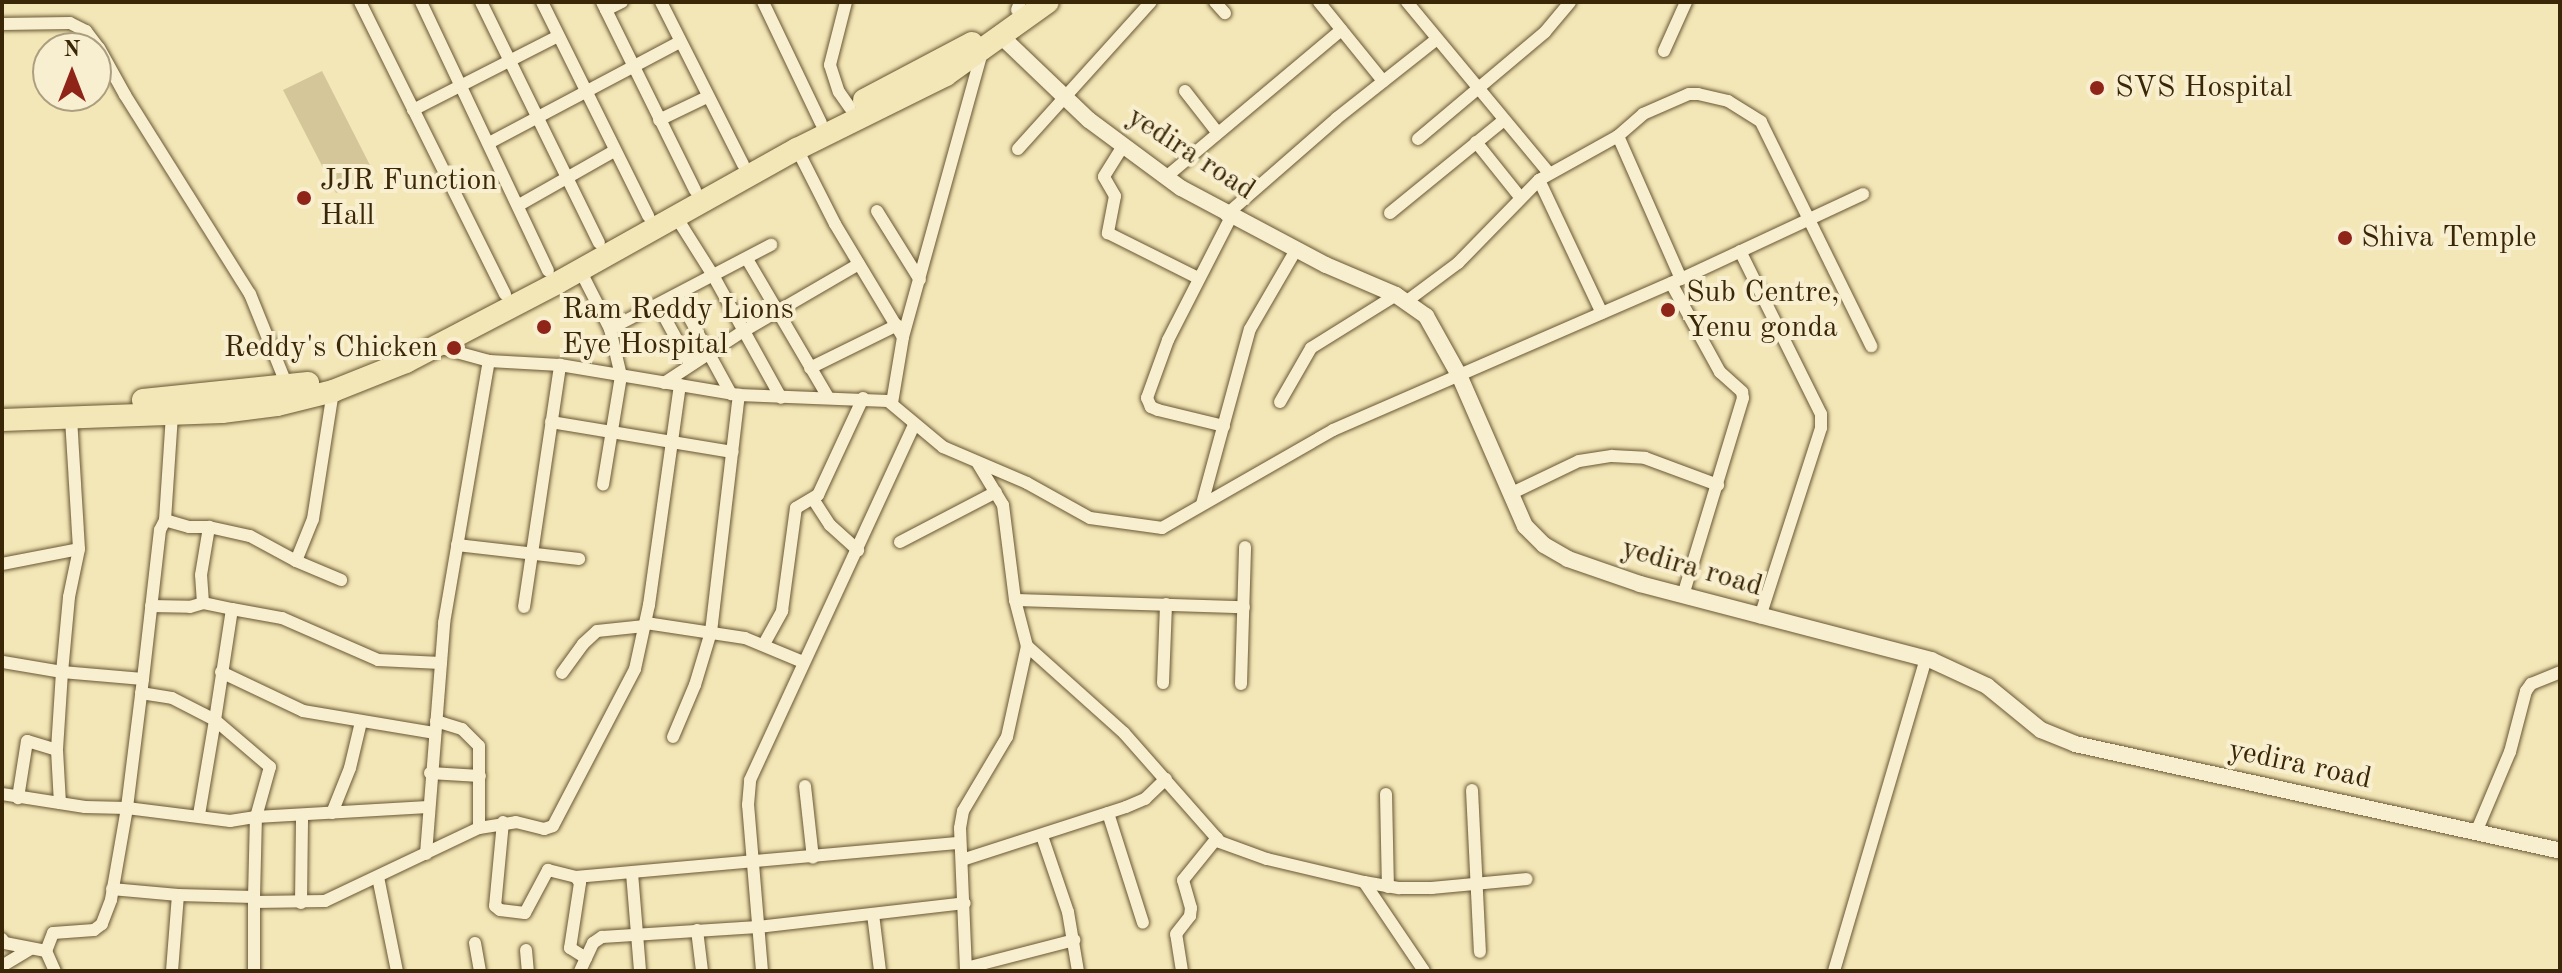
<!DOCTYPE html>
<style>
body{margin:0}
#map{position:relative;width:2562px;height:973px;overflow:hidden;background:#f4e7b7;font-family:"Old Standard TT",serif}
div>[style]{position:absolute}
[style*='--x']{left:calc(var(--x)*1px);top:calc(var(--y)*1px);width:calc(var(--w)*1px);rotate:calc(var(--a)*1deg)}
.green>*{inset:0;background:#d4c699}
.roads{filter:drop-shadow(0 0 2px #685733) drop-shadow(0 0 2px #685733)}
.street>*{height:12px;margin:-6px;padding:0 6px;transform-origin:6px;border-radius:6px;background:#f8efd0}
.secondary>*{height:16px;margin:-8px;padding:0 8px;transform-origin:8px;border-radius:8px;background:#f8efd0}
.highway>*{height:22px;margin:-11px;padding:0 11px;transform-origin:11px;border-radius:11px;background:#f4e7b7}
.dots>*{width:22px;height:22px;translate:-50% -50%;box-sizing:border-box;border:4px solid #f8efd0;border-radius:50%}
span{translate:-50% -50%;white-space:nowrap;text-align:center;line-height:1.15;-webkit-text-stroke:8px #f8efd0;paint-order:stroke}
.poi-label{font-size:30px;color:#3a2707}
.left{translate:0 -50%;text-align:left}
.right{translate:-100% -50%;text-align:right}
.street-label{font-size:30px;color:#3a2707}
.frame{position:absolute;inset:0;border:4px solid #3a2707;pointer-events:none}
.north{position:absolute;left:32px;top:32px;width:80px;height:80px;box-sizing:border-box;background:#f8efd0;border:2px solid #ac9f80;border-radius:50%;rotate:0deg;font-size:22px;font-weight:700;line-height:32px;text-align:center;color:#3a2707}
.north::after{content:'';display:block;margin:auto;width:28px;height:36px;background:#8f2418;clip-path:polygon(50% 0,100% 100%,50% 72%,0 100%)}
</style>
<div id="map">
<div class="green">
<i style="clip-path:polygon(322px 71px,375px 175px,336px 193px,283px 90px)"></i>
</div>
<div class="roads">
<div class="street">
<i style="--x:360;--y:2;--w:326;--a:63.6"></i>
<i style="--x:421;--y:2;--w:297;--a:64.7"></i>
<i style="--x:481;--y:2;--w:268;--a:63.9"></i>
<i style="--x:542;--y:2;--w:239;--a:63.6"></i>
<i style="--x:602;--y:2;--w:210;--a:63.7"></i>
<i style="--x:661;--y:2;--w:182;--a:63.2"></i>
<i style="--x:763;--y:2;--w:134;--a:64.4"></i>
<i style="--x:846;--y:2;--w:65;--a:104.3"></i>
<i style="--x:830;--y:65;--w:28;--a:72"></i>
<i style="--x:839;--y:92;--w:19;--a:55"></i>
<i style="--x:1215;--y:2;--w:15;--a:48"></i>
<i style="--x:1319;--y:2;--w:102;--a:51"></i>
<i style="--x:1407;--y:2;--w:222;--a:50.3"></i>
<i style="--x:606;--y:10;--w:18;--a:-27"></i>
<i style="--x:1017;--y:10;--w:9;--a:-69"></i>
<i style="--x:2;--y:24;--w:68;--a:-0.8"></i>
<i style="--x:70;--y:23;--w:18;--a:27"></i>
<i style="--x:86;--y:31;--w:21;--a:53"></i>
<i style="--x:99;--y:48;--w:54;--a:61"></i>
<i style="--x:125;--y:95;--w:235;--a:57.9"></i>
<i style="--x:250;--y:294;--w:101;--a:68"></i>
<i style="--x:1664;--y:51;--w:54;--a:-65.8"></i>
<i style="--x:1185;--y:91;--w:52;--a:52"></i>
<i style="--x:413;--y:110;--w:163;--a:-27"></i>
<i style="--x:659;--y:120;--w:53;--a:-25.6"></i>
<i style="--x:1618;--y:136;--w:156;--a:66.2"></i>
<i style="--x:1418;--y:139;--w:166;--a:-40.1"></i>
<i style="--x:1545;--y:32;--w:39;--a:-50"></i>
<i style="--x:1476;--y:142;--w:70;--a:51.3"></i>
<i style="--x:489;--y:143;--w:216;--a:-27.9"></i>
<i style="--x:1123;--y:146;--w:36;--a:122"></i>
<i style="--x:1104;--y:177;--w:22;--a:60"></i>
<i style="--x:1115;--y:196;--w:38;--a:101"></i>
<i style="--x:1108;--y:233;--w:101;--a:26.6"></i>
<i style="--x:797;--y:149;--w:84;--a:63.1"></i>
<i style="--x:835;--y:224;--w:132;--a:59"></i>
<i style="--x:1018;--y:149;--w:198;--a:-47.9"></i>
<i style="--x:1166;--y:177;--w:229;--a:-40"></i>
<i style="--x:1539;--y:180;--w:147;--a:64.7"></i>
<i style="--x:519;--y:205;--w:109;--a:-29.6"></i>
<i style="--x:877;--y:211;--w:81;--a:58.1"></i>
<i style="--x:1390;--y:213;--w:147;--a:-39.2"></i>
<i style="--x:675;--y:215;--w:73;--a:57.8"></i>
<i style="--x:714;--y:277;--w:138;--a:61"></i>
<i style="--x:1226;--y:215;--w:147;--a:-41.1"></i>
<i style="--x:1337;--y:118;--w:127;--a:-38.3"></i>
<i style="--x:1740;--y:251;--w:182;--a:63.6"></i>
<i style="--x:1821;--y:414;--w:14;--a:90"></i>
<i style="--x:1821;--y:428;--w:199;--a:107.9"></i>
<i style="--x:747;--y:259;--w:160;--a:59.6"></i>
<i style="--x:580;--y:270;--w:66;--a:63"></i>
<i style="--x:610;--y:329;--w:48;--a:76.8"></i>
<i style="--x:621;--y:376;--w:110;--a:99.4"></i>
<i style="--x:1671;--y:283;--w:102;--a:61.2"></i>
<i style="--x:1720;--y:372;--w:30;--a:42"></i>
<i style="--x:1742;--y:392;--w:6;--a:81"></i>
<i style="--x:1743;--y:398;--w:206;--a:106.9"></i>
<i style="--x:677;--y:295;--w:113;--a:61.4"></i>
<i style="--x:1407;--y:301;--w:64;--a:-36.7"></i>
<i style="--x:1458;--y:263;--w:116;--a:-45.7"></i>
<i style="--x:1539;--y:180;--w:90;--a:-29.1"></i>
<i style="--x:1618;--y:136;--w:33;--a:-41"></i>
<i style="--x:1643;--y:114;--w:50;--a:-23.5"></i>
<i style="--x:1689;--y:94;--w:9;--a:0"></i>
<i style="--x:1698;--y:94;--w:31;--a:13"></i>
<i style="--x:1728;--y:101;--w:39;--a:32"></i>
<i style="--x:1761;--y:122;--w:250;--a:63.8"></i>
<i style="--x:658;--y:305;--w:67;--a:61.5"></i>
<i style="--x:610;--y:329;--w:182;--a:-27.6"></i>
<i style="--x:438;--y:347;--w:53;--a:15.4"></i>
<i style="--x:489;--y:361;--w:71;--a:3.2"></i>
<i style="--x:560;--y:365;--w:181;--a:9.5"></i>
<i style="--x:739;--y:395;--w:149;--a:2.3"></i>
<i style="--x:888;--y:401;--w:72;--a:39.9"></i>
<i style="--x:943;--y:447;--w:91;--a:23.2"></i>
<i style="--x:1027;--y:483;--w:72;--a:29.1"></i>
<i style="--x:1090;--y:518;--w:73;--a:7.9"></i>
<i style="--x:1162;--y:528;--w:197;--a:-29.8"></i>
<i style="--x:1333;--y:430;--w:379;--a:-23.5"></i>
<i style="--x:1681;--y:279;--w:201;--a:-25"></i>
<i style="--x:810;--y:368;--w:97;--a:-26.3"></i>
<i style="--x:664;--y:383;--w:93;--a:-33.2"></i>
<i style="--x:742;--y:332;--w:135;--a:-30.2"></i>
<i style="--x:1280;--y:402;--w:62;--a:-60.1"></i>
<i style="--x:1311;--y:348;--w:100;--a:-31.9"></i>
<i style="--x:892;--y:403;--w:67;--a:-80.5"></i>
<i style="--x:903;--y:337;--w:296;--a:-74.5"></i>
<i style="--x:71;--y:418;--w:131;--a:86.5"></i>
<i style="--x:551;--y:422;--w:184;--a:9.4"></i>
<i style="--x:1224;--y:426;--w:68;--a:-166.4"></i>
<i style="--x:1158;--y:410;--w:8;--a:-157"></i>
<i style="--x:1151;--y:407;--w:10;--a:-114"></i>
<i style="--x:1147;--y:398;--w:62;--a:-70.1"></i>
<i style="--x:1168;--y:340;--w:138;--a:-62.9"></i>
<i style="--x:977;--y:462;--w:50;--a:58.8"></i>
<i style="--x:1003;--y:505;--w:96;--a:82.8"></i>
<i style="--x:1015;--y:600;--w:48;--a:75.4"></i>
<i style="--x:1027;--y:646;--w:130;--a:41.9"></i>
<i style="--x:1124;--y:733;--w:145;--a:48.6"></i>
<i style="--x:1220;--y:842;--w:50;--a:19.9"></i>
<i style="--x:1267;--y:859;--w:100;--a:13.3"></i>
<i style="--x:1364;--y:882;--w:107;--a:56"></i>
<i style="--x:1510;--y:494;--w:76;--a:-25.6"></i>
<i style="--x:1579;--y:461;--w:33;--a:-9"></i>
<i style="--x:1612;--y:456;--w:33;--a:3"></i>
<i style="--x:1645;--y:458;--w:78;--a:20.3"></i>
<i style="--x:813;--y:499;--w:31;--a:57"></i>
<i style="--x:830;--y:525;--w:38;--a:42"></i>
<i style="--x:1202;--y:504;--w:181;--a:-74.7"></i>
<i style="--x:1250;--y:329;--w:91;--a:-59.8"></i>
<i style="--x:209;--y:527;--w:42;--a:12.4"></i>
<i style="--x:250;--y:536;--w:52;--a:28.5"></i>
<i style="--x:296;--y:561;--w:45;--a:-68"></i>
<i style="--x:313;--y:519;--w:130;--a:-81.1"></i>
<i style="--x:900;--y:542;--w:108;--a:-27.5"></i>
<i style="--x:457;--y:545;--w:123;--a:6.5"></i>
<i style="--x:296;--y:561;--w:49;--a:22.9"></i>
<i style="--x:2;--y:564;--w:78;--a:-11"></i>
<i style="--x:79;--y:549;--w:49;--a:101.8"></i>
<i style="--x:69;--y:597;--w:75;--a:95.3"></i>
<i style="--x:62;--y:672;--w:81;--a:4.9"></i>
<i style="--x:143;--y:679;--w:130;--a:97.1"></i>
<i style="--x:127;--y:808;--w:104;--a:7.2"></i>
<i style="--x:230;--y:821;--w:26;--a:-9"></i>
<i style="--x:256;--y:817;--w:52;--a:-74.4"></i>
<i style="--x:270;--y:767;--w:72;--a:-139.5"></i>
<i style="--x:215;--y:720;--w:96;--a:99.6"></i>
<i style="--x:1015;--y:600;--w:229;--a:1.8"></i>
<i style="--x:151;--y:606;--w:39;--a:1"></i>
<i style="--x:190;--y:607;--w:14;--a:-17"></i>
<i style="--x:203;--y:603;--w:28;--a:-94"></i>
<i style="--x:201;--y:575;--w:49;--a:-80.5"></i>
<i style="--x:209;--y:527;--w:20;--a:180"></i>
<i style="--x:189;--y:527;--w:25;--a:-164"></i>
<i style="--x:524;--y:607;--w:245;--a:-81.5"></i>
<i style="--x:232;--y:609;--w:51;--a:10.2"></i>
<i style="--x:282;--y:618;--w:105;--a:23.6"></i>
<i style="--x:378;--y:660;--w:63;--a:2.7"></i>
<i style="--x:646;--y:623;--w:100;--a:8.6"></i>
<i style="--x:745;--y:638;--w:63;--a:22.5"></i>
<i style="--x:764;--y:644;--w:38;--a:-61"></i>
<i style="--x:782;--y:611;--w:104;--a:-82.3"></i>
<i style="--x:796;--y:508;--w:26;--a:-31"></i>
<i style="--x:818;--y:495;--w:107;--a:-65.1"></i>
<i style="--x:3;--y:662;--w:60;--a:9.6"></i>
<i style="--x:62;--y:672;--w:78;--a:93.7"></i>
<i style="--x:57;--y:750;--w:31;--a:-163"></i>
<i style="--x:27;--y:741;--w:58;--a:99"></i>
<i style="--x:221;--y:672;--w:91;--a:25.4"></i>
<i style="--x:303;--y:711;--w:134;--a:9.5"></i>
<i style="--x:562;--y:673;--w:36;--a:-54"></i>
<i style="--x:583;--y:644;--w:19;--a:-43"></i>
<i style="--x:597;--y:631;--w:48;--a:-5.9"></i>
<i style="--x:143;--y:679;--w:150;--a:-83.5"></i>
<i style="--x:160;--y:530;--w:11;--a:-63"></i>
<i style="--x:165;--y:520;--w:106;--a:-86.2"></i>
<i style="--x:1163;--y:683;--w:79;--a:-87.8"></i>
<i style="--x:1241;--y:684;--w:137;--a:-88.3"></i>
<i style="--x:141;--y:693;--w:31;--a:9"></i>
<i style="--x:172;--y:698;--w:48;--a:27.1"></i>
<i style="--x:215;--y:720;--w:112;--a:-81.3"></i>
<i style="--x:232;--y:609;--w:30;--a:-168"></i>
<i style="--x:436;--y:721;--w:27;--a:17"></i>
<i style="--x:462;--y:729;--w:24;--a:45"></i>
<i style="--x:479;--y:746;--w:82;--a:90"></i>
<i style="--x:673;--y:737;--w:56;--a:-67.1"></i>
<i style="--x:695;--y:685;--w:55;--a:-73.2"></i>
<i style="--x:711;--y:632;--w:239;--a:-83.3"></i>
<i style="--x:57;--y:750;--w:53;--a:86.8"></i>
<i style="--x:430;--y:773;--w:50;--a:3.4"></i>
<i style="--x:805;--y:786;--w:72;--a:83.7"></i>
<i style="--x:1472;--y:790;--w:162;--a:87.2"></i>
<i style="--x:2;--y:794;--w:84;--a:8.9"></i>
<i style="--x:85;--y:807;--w:42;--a:1.4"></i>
<i style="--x:127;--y:808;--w:93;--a:99.9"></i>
<i style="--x:111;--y:900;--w:26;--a:111"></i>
<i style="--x:102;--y:924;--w:10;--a:143"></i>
<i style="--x:94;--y:930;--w:41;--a:175.8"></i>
<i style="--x:53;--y:933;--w:19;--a:111"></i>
<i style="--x:46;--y:951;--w:42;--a:-169"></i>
<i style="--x:5;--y:943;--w:5;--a:-127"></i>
<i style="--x:1386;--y:794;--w:93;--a:88.8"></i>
<i style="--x:332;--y:813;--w:48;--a:-68.2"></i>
<i style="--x:350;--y:768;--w:47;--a:-76.6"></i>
<i style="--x:1108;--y:813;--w:115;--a:72.3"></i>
<i style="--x:503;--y:822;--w:84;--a:95.4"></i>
<i style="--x:495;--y:906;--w:6;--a:39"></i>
<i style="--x:500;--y:910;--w:25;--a:7"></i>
<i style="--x:525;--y:913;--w:49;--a:-61.9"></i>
<i style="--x:548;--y:870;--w:29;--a:14"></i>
<i style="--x:576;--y:877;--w:7;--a:56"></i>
<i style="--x:580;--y:883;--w:66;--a:98.7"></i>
<i style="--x:570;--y:948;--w:19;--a:32"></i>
<i style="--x:2477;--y:830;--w:85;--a:-67.1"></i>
<i style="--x:2510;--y:752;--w:63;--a:-75.3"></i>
<i style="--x:2526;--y:691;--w:9;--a:-54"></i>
<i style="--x:2531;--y:684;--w:31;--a:-22"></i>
<i style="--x:1042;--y:836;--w:80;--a:71.1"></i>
<i style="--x:1068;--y:912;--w:60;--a:80.4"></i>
<i style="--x:426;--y:854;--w:232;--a:-85.5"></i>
<i style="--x:444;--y:623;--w:266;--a:-80.3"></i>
<i style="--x:962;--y:860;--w:172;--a:-17.9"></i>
<i style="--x:1126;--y:807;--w:21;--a:-23"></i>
<i style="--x:1145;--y:799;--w:29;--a:-44"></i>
<i style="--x:632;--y:873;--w:98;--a:85.3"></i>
<i style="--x:378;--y:877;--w:96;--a:78.6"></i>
<i style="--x:576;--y:877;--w:385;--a:-5.1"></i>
<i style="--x:1364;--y:882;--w:36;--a:10"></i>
<i style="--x:1399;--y:888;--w:33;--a:0"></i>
<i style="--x:1432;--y:888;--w:95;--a:-5.4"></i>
<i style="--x:112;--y:889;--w:66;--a:5.2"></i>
<i style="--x:254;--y:897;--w:74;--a:90"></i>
<i style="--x:254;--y:902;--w:71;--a:-0.8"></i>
<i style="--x:325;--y:901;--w:170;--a:-25.4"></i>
<i style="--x:479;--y:828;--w:37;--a:-9"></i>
<i style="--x:516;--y:822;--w:29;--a:14"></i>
<i style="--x:544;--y:829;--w:9;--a:-18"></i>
<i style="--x:553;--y:826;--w:177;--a:-62.4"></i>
<i style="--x:635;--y:669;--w:66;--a:-77.7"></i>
<i style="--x:649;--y:605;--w:222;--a:-82"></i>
<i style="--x:301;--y:903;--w:88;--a:-89.3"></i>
<i style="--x:873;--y:914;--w:57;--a:83"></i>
<i style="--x:697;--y:930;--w:41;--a:83"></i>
<i style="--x:475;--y:943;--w:28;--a:80"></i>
<i style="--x:526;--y:950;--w:21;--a:85"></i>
<i style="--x:46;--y:951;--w:22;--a:66"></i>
<i style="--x:2;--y:966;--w:33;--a:-31"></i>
<i style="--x:966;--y:968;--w:112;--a:-14.5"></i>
<i style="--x:172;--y:971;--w:76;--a:-85.5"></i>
<i style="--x:178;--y:895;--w:76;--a:1.5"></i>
<i style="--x:254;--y:897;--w:80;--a:-88.6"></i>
<i style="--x:256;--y:817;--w:172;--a:-3.3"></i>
<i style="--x:580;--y:971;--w:31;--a:-65"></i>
<i style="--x:593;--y:943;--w:11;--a:-34"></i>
<i style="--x:602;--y:937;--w:156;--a:-3.7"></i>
<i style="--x:758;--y:927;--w:208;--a:-6.6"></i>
<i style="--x:762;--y:971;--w:167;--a:-94.8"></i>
<i style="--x:748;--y:805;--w:25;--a:-85"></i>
<i style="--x:750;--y:780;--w:391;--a:-65.2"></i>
<i style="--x:966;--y:971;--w:143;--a:-92.4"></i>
<i style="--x:960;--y:828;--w:17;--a:-80"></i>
<i style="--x:963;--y:811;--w:86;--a:-59.3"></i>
<i style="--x:1007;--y:737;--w:93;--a:-77.6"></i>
<i style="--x:1182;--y:971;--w:37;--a:-99"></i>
<i style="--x:1176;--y:934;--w:23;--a:-52"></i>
<i style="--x:1190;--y:916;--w:8;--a:-83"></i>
<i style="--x:1191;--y:908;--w:29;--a:-106"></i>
<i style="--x:1183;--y:880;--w:54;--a:-51"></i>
<i style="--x:1834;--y:971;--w:325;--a:-73.6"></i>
</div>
<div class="secondary">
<i style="--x:1002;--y:37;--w:120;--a:43.7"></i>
<i style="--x:1089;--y:120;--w:114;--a:36.5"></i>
<i style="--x:1181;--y:188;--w:164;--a:28"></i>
<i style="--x:1326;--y:265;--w:76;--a:23.2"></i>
<i style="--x:1396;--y:295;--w:37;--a:35"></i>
<i style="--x:1426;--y:316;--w:68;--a:60.8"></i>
<i style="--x:1459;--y:375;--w:165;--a:66.4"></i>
<i style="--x:1525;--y:526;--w:27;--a:45"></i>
<i style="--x:1544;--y:545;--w:28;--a:30"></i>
<i style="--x:1568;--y:559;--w:76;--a:19.1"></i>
<i style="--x:1640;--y:584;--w:301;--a:14.6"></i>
<i style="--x:1931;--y:660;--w:62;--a:24.9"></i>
<i style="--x:1987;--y:686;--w:70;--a:39.2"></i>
<i style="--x:2041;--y:730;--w:37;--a:22"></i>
<i style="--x:2075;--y:744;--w:497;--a:12.4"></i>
</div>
<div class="highway">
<i style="--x:864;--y:100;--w:122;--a:-27.8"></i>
<i style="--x:143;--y:400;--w:166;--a:-5.9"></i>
<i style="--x:2;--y:420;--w:220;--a:-2.1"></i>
<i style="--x:222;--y:412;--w:55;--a:-7.3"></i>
<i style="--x:277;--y:405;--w:58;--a:-14"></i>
<i style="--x:333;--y:391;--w:79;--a:-21.7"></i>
<i style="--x:406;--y:362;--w:170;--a:-27.6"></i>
<i style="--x:557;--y:283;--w:275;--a:-29.2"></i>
<i style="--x:797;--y:149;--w:166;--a:-26.4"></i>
<i style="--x:946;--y:75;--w:125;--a:-35.6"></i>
</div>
</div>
<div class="dots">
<i style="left:2097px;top:88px;background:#8f2418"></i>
<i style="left:304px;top:198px;background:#8f2418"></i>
<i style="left:2345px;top:238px;background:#8f2418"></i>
<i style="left:1668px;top:310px;background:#8f2418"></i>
<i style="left:544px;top:327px;background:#8f2418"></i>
<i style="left:454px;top:348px;background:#8f2418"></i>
</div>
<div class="poi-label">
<span class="left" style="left:2115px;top:88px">SVS Hospital</span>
<span class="left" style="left:320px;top:198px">JJR Function<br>Hall</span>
<span class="left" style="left:2361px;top:238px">Shiva Temple</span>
<span class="left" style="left:1686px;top:310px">Sub Centre,<br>Yenu gonda</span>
<span class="left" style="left:562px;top:327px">Ram Reddy Lions<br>Eye Hospital</span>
<span class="right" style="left:438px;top:348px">Reddy's Chicken</span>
</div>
<div class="street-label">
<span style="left:1191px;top:154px;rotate:33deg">yedira road</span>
<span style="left:1692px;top:568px;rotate:16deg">yedira road</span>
<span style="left:2300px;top:765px;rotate:12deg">yedira road</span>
</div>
<div class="frame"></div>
<div class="north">N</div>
</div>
